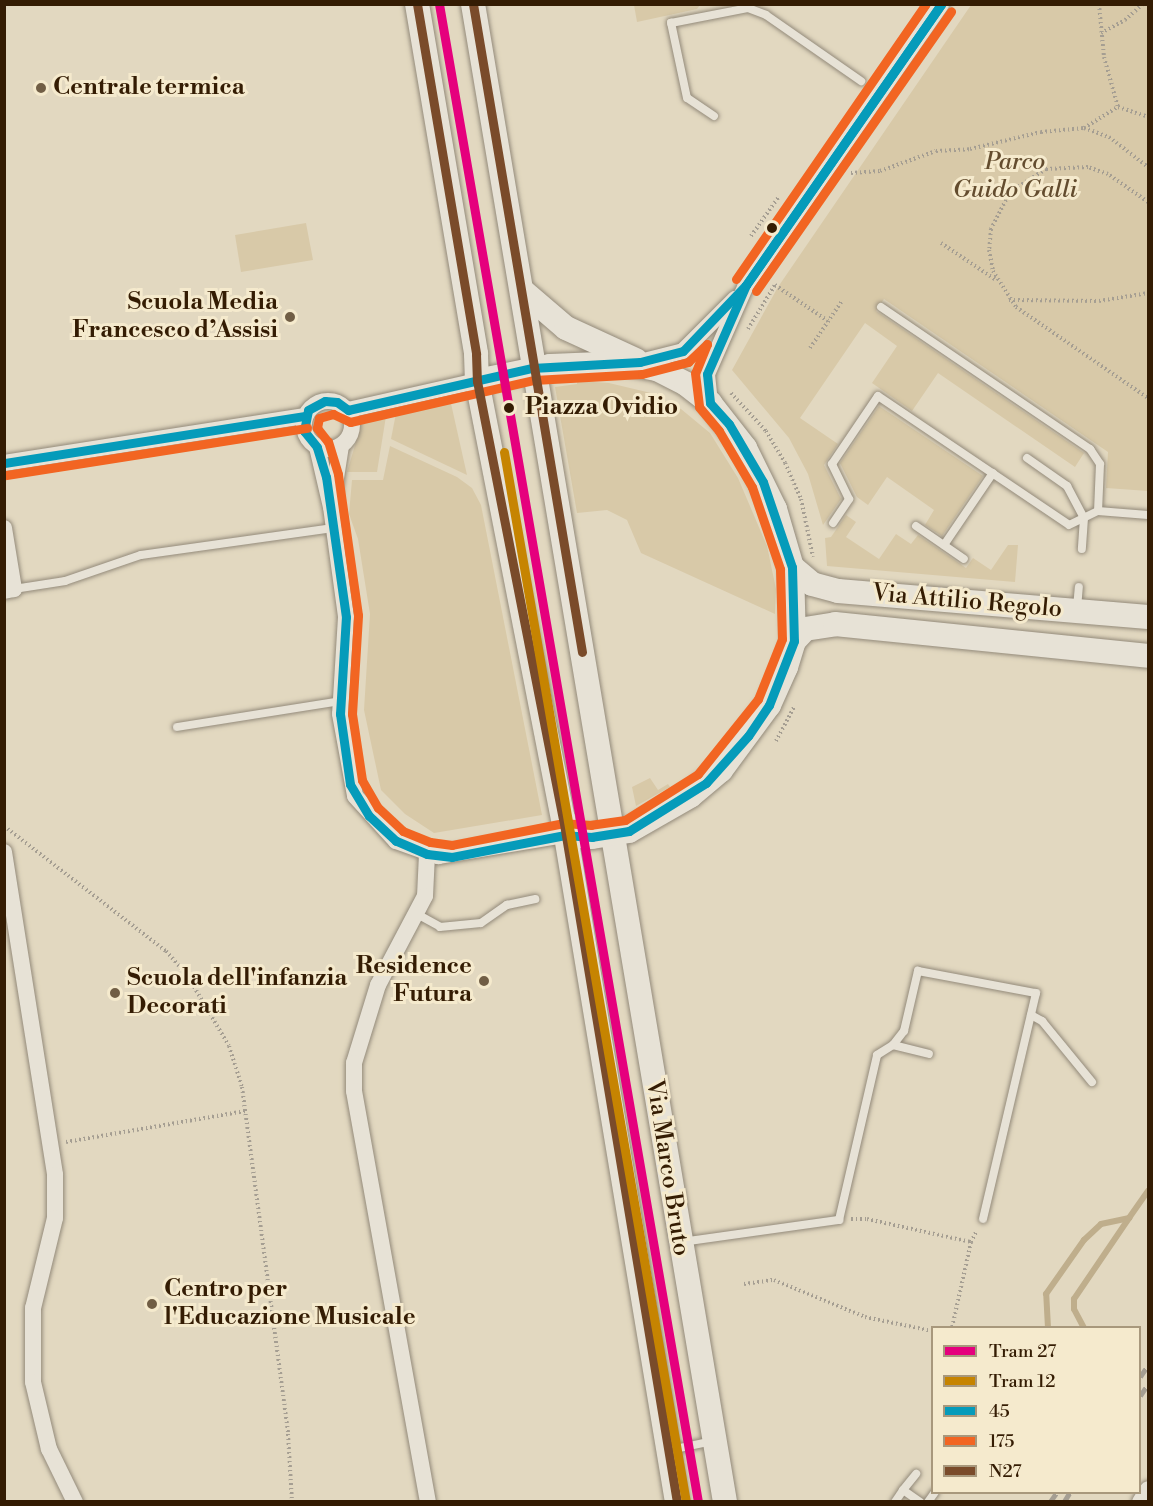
<!DOCTYPE html>
<meta charset="utf-8">
<style>
body{margin:0}
#map{position:relative;width:1153px;height:1506px;overflow:hidden;background:#e2d8c0;font-family:"Libre Bodoni",serif}
div>[style]{position:absolute}
[style*='--x']{left:calc(var(--x)*1px);top:calc(var(--y)*1px);width:calc(var(--w)*1px);rotate:calc(var(--a)*1deg)}
.green>*{inset:0;background:#d8c9a8}
.stream>*{height:6px;margin:-3px;padding:0 3px;transform-origin:3px;border-radius:3px;background:#bfae8c}
.path>*{height:4px;margin-top:-2px;transform-origin:0;background:repeating-linear-gradient(90deg,#a59e92 0 1.5px,transparent 0 4.5px)}
.roads{filter:drop-shadow(0 0 2px #938a7a) drop-shadow(0 0 2px #938a7a)}
.lane>*{height:8px;margin:-4px;padding:0 4px;transform-origin:4px;border-radius:4px;background:#e7e2d6}
.street>*{height:16px;margin:-8px;padding:0 8px;transform-origin:8px;border-radius:8px;background:#e7e2d6}
.street>.ring{margin:-8px;padding:0;box-sizing:content-box;background:none;border:16px solid #e7e2d6;border-radius:50%}
.secondary>*{height:24px;margin:-12px;padding:0 12px;transform-origin:12px;border-radius:12px;background:#e7e2d6}
.rail>*{height:4.5px;margin-top:-2.25px;transform-origin:0;background:repeating-linear-gradient(90deg,#a59e92 0 10px,transparent 0 20px)}
.bus-1>*{height:9px;margin:-4.5px;padding:0 4.5px;transform-origin:4.5px;border-radius:4.5px;background:#059bba}
.bus-2>*{height:9px;margin:-4.5px;padding:0 4.5px;transform-origin:4.5px;border-radius:4.5px;background:#f26522}
.bus-3>*{height:9px;margin:-4.5px;padding:0 4.5px;transform-origin:4.5px;border-radius:4.5px;background:#7a4b2a}
.tram-1>*{height:9px;margin:-4.5px;padding:0 4.5px;transform-origin:4.5px;border-radius:4.5px;background:#e5007d}
.tram-2>*{height:9px;margin:-4.5px;padding:0 4.5px;transform-origin:4.5px;border-radius:4.5px;background:#c68401}
.dots>*{width:16px;height:16px;translate:-50% -50%;box-sizing:border-box;border:3px solid #f5eacd;border-radius:50%}
span{translate:-50% -50%;white-space:nowrap;text-align:center;line-height:1.15;-webkit-text-stroke:6px #f5eacd;paint-order:stroke}
.poi-label{font-size:24px;color:#341c03;font-weight:700}
.left{translate:0 -50%;text-align:left}
.right{translate:-100% -50%;text-align:right}
.park-label{font-size:24px;color:#634c2e;font-style:italic}
.stop-label{font-size:24px;color:#341c03;font-weight:700}
.street-label{font-size:24px;color:#341c03}
.frame{position:absolute;inset:0;border:6px solid #341c03;pointer-events:none}
.legend{position:absolute;left:931px;top:1326px;width:210px;height:168px;box-sizing:border-box;background:#f5eacd;border:2px solid #a8987c;margin:0;padding:8px 10px;list-style:none;font-size:18px;color:#341c03}
.legend li{display:flex;align-items:center;gap:12px;height:30px}
.legend b{width:30px;border:2px solid #a8987c}
</style>
<div id="map">
<div class="green">
<i style="clip-path:polygon(634px 5px,634px 4px,700px 5px,697px 9px,637px 22px)"></i>
<i style="clip-path:polygon(971px 5px,1148px 5px,1148px 491px,1106px 488px,1108px 452px,884px 299px,876px 311px,1084px 453px,1075px 467px,938px 373px,912px 411px,872px 383px,897px 346px,865px 323px,800px 418px,838px 444px,824px 465px,841px 499px,823px 525px,808px 474px,789px 438px,732px 370px,778px 287px)"></i>
<i style="clip-path:polygon(306px 223px,313px 260px,241px 272px,235px 235px)"></i>
<i style="clip-path:polygon(577px 381px,609px 383px,651px 393px,681px 409px,710px 433px,738px 478px,767px 546px,776px 589px,775px 614px,641px 553px,627px 520px,607px 510px,577px 513px,555px 387px,577px 384px)"></i>
<i style="clip-path:polygon(450px 399px,467px 475px,391px 439px,397px 408px)"></i>
<i style="clip-path:polygon(879px 406px,983px 476px,942px 536px,925px 525px,934px 510px,887px 477px,868px 505px,857px 497px,840px 463px)"></i>
<i style="clip-path:polygon(387px 410px,377px 472px,347px 472px,359px 432px,358px 414px)"></i>
<i style="clip-path:polygon(390px 446px,457px 477px,472px 488px,481px 505px,542px 815px,434px 833px,405px 814px,381px 790px,364px 710px,370px 614px,358px 539px,349px 514px,352px 480px,383px 480px)"></i>
<i style="clip-path:polygon(846px 515px,856px 522px,846px 537px,879px 559px,896px 534px,911px 544px,918px 535px,966px 568px,973px 558px,991px 570px,1008px 545px,1018px 545px,1015px 582px,827px 566px,825px 538px,831px 537px)"></i>
<i style="clip-path:polygon(650px 778px,658px 790px,668px 784px,670px 787px,636px 806px,632px 787px)"></i>
</div>
<div class="stream">
<i style="--x:1048;--y:1328;--w:34;--a:-93"></i>
<i style="--x:1046;--y:1294;--w:66;--a:-54.9"></i>
<i style="--x:1084;--y:1240;--w:23;--a:-43"></i>
<i style="--x:1101;--y:1224;--w:29;--a:-12"></i>
<i style="--x:1129;--y:1218;--w:33;--a:-55"></i>
<i style="--x:1084;--y:1328;--w:21;--a:-118"></i>
<i style="--x:1074;--y:1309;--w:10;--a:-90"></i>
<i style="--x:1074;--y:1299;--w:98;--a:-55.8"></i>
</div>
<div class="path">
<i style="--x:1099;--y:4;--w:53;--a:84.6"></i>
<i style="--x:1104;--y:57;--w:52;--a:74.4"></i>
<i style="--x:1101;--y:33;--w:27;--a:-28"></i>
<i style="--x:1125;--y:20;--w:24;--a:-42"></i>
<i style="--x:1084;--y:128;--w:27;--a:20"></i>
<i style="--x:1109;--y:137;--w:49;--a:37.6"></i>
<i style="--x:851;--y:173;--w:29;--a:-4"></i>
<i style="--x:880;--y:171;--w:59;--a:-19.7"></i>
<i style="--x:936;--y:151;--w:34;--a:-3"></i>
<i style="--x:970;--y:149;--w:73;--a:-13.5"></i>
<i style="--x:1041;--y:132;--w:43;--a:-5.3"></i>
<i style="--x:1084;--y:128;--w:40;--a:-32"></i>
<i style="--x:1118;--y:107;--w:32;--a:18"></i>
<i style="--x:1148;--y:202;--w:49;--a:-145"></i>
<i style="--x:1108;--y:174;--w:21;--a:-161"></i>
<i style="--x:1088;--y:167;--w:42;--a:177.3"></i>
<i style="--x:1046;--y:169;--w:43;--a:147.4"></i>
<i style="--x:1010;--y:192;--w:42;--a:117.2"></i>
<i style="--x:991;--y:229;--w:21;--a:95"></i>
<i style="--x:989;--y:250;--w:21;--a:79"></i>
<i style="--x:993;--y:271;--w:43;--a:57.4"></i>
<i style="--x:1016;--y:307;--w:160;--a:34.6"></i>
<i style="--x:751;--y:236;--w:47;--a:-54.6"></i>
<i style="--x:941;--y:243;--w:66;--a:33.9"></i>
<i style="--x:1009;--y:300;--w:90;--a:0.6"></i>
<i style="--x:1099;--y:301;--w:50;--a:-9.3"></i>
<i style="--x:748;--y:329;--w:52;--a:-58.5"></i>
<i style="--x:775;--y:285;--w:64;--a:34.2"></i>
<i style="--x:810;--y:348;--w:57;--a:-55.8"></i>
<i style="--x:731;--y:393;--w:52;--a:47.4"></i>
<i style="--x:766;--y:431;--w:37;--a:59"></i>
<i style="--x:785;--y:463;--w:39;--a:66"></i>
<i style="--x:801;--y:499;--w:59;--a:78.3"></i>
<i style="--x:776;--y:741;--w:40;--a:-62"></i>
<i style="--x:4;--y:826;--w:205;--a:37.7"></i>
<i style="--x:166;--y:951;--w:32;--a:49"></i>
<i style="--x:187;--y:975;--w:82;--a:59.4"></i>
<i style="--x:229;--y:1046;--w:43;--a:72.4"></i>
<i style="--x:242;--y:1087;--w:350;--a:82.4"></i>
<i style="--x:288;--y:1434;--w:68;--a:86.6"></i>
<i style="--x:66;--y:1142;--w:182;--a:-9.8"></i>
<i style="--x:851;--y:1219;--w:16;--a:0"></i>
<i style="--x:867;--y:1219;--w:107;--a:12.5"></i>
<i style="--x:971;--y:1242;--w:88;--a:102.5"></i>
<i style="--x:971;--y:1242;--w:13;--a:-63"></i>
<i style="--x:744;--y:1284;--w:30;--a:-8"></i>
<i style="--x:774;--y:1280;--w:98;--a:22.1"></i>
<i style="--x:865;--y:1317;--w:68;--a:11.8"></i>
</div>
<div class="roads">
<div class="lane">
<i style="--x:714;--y:116;--w:32;--a:-146"></i>
<i style="--x:687;--y:98;--w:77;--a:-102"></i>
<i style="--x:671;--y:23;--w:78;--a:-11"></i>
<i style="--x:748;--y:8;--w:19;--a:21"></i>
<i style="--x:766;--y:15;--w:116;--a:34.8"></i>
<i style="--x:881;--y:307;--w:253;--a:34.2"></i>
<i style="--x:1090;--y:449;--w:18;--a:56"></i>
<i style="--x:1100;--y:464;--w:47;--a:92.4"></i>
<i style="--x:1027;--y:458;--w:49;--a:35"></i>
<i style="--x:1067;--y:486;--w:36;--a:62"></i>
<i style="--x:1084;--y:518;--w:31;--a:94"></i>
<i style="--x:833;--y:523;--w:29;--a:-56"></i>
<i style="--x:849;--y:499;--w:39;--a:-116"></i>
<i style="--x:832;--y:464;--w:82;--a:-55.9"></i>
<i style="--x:878;--y:396;--w:230;--a:34"></i>
<i style="--x:1069;--y:525;--w:32;--a:-26"></i>
<i style="--x:1098;--y:511;--w:50;--a:4.6"></i>
<i style="--x:916;--y:526;--w:58;--a:34.5"></i>
<i style="--x:944;--y:545;--w:87;--a:-55.8"></i>
<i style="--x:14;--y:589;--w:52;--a:-8.9"></i>
<i style="--x:65;--y:581;--w:80;--a:-18.9"></i>
<i style="--x:141;--y:555;--w:194;--a:-8"></i>
<i style="--x:1077;--y:608;--w:21;--a:-85"></i>
<i style="--x:177;--y:727;--w:166;--a:-9"></i>
<i style="--x:417;--y:914;--w:26;--a:29"></i>
<i style="--x:440;--y:927;--w:41;--a:-5.6"></i>
<i style="--x:481;--y:923;--w:32;--a:-35"></i>
<i style="--x:507;--y:905;--w:29;--a:-12"></i>
<i style="--x:1031;--y:1015;--w:13;--a:29"></i>
<i style="--x:1042;--y:1021;--w:79;--a:50.7"></i>
<i style="--x:893;--y:1045;--w:37;--a:14"></i>
<i style="--x:682;--y:1242;--w:159;--a:-8"></i>
<i style="--x:839;--y:1220;--w:169;--a:-77"></i>
<i style="--x:877;--y:1055;--w:19;--a:-32"></i>
<i style="--x:893;--y:1045;--w:18;--a:-52"></i>
<i style="--x:904;--y:1031;--w:62;--a:-76.9"></i>
<i style="--x:918;--y:971;--w:120;--a:10.6"></i>
<i style="--x:1036;--y:993;--w:232;--a:103.2"></i>
<i style="--x:670;--y:1450;--w:44;--a:-11.8"></i>
<i style="--x:903;--y:1490;--w:21;--a:-51"></i>
<i style="--x:895;--y:1502;--w:14;--a:-56"></i>
<i style="--x:903;--y:1490;--w:21;--a:35"></i>
<i style="--x:928;--y:1502;--w:12;--a:-55"></i>
</div>
<div class="street">
<i style="--x:640;--y:362;--w:44;--a:-14.3"></i>
<i style="--x:683;--y:351;--w:74;--a:-45"></i>
<i class="ring" style="left:304px;top:401px;width:32px;height:32px"></i>
<i style="--x:710;--y:403;--w:29;--a:-96"></i>
<i style="--x:707;--y:374;--w:97;--a:-66.3"></i>
<i style="--x:746;--y:285;--w:342;--a:-55.2"></i>
<i style="--x:348;--y:410;--w:132;--a:-12.7"></i>
<i style="--x:317;--y:447;--w:62;--a:76.9"></i>
<i style="--x:331;--y:507;--w:111;--a:82.2"></i>
<i style="--x:346;--y:617;--w:97;--a:93.5"></i>
<i style="--x:340;--y:714;--w:83;--a:79.6"></i>
<i style="--x:355;--y:796;--w:61;--a:47.7"></i>
<i style="--x:396;--y:841;--w:45;--a:19.7"></i>
<i style="--x:438;--y:856;--w:129;--a:-9.4"></i>
<i style="--x:4;--y:463;--w:305;--a:-8.9"></i>
<i style="--x:333;--y:497;--w:52;--a:-81.1"></i>
<i style="--x:4;--y:528;--w:62;--a:80.7"></i>
<i style="--x:14;--y:589;--w:10;--a:169"></i>
<i style="--x:4;--y:852;--w:327;--a:81"></i>
<i style="--x:55;--y:1175;--w:43;--a:90"></i>
<i style="--x:55;--y:1218;--w:93;--a:103.7"></i>
<i style="--x:33;--y:1308;--w:74;--a:90"></i>
<i style="--x:33;--y:1382;--w:69;--a:76.6"></i>
<i style="--x:49;--y:1449;--w:59;--a:63.9"></i>
<i style="--x:427;--y:854;--w:42;--a:92.7"></i>
<i style="--x:425;--y:896;--w:101;--a:117.8"></i>
<i style="--x:378;--y:985;--w:82;--a:107.1"></i>
<i style="--x:354;--y:1063;--w:28;--a:90"></i>
<i style="--x:354;--y:1091;--w:418;--a:79.8"></i>
<i style="--x:1140;--y:1502;--w:15;--a:-58"></i>
</div>
<div class="secondary">
<i style="--x:417;--y:4;--w:355;--a:80.4"></i>
<i style="--x:476;--y:354;--w:27;--a:88"></i>
<i style="--x:477;--y:381;--w:445;--a:78.9"></i>
<i style="--x:563;--y:818;--w:693;--a:80.54"></i>
<i style="--x:473;--y:4;--w:1519;--a:80.45"></i>
<i style="--x:524;--y:292;--w:55;--a:40.6"></i>
<i style="--x:566;--y:328;--w:77;--a:24.6"></i>
<i style="--x:477;--y:381;--w:75;--a:-11.6"></i>
<i style="--x:550;--y:366;--w:75;--a:-2.3"></i>
<i style="--x:625;--y:363;--w:33;--a:11"></i>
<i style="--x:657;--y:369;--w:33;--a:27"></i>
<i style="--x:686;--y:384;--w:31;--a:38"></i>
<i style="--x:710;--y:403;--w:57;--a:52.1"></i>
<i style="--x:745;--y:448;--w:68;--a:63.8"></i>
<i style="--x:775;--y:509;--w:60;--a:73.7"></i>
<i style="--x:792;--y:567;--w:74;--a:88.5"></i>
<i style="--x:794;--y:641;--w:27;--a:107"></i>
<i style="--x:786;--y:667;--w:42;--a:114.1"></i>
<i style="--x:769;--y:705;--w:81;--a:126.4"></i>
<i style="--x:721;--y:770;--w:40;--a:140"></i>
<i style="--x:690;--y:796;--w:70;--a:150.2"></i>
<i style="--x:629;--y:831;--w:37;--a:171"></i>
<i style="--x:592;--y:837;--w:27;--a:-176"></i>
<i style="--x:792;--y:567;--w:26;--a:40"></i>
<i style="--x:812;--y:584;--w:27;--a:15"></i>
<i style="--x:838;--y:591;--w:311;--a:4.8"></i>
<i style="--x:794;--y:641;--w:16;--a:-47"></i>
<i style="--x:805;--y:629;--w:30;--a:-9"></i>
<i style="--x:835;--y:624;--w:315;--a:5.8"></i>
</div>
</div>
<div class="rail">
<i style="--x:1140;--y:1377;--w:14;--a:-56"></i>
<i style="--x:1140;--y:1396;--w:14;--a:-56"></i>
<i style="--x:1050;--y:1502;--w:12;--a:-55"></i>
<i style="--x:1064;--y:1502;--w:12;--a:-59"></i>
</div>
<div class="bus-1">
<i style="--x:746;--y:285;--w:97;--a:113.7"></i>
<i style="--x:707;--y:374;--w:29;--a:84"></i>
<i style="--x:710;--y:403;--w:28;--a:48"></i>
<i style="--x:729;--y:424;--w:67;--a:59.6"></i>
<i style="--x:763;--y:482;--w:90;--a:71.2"></i>
<i style="--x:792;--y:567;--w:74;--a:88.5"></i>
<i style="--x:794;--y:641;--w:69;--a:111.3"></i>
<i style="--x:769;--y:705;--w:37;--a:124"></i>
<i style="--x:748;--y:736;--w:63;--a:131.8"></i>
<i style="--x:706;--y:783;--w:91;--a:148.1"></i>
<i style="--x:629;--y:831;--w:37;--a:171"></i>
<i style="--x:592;--y:837;--w:27;--a:-176"></i>
<i style="--x:565;--y:835;--w:115;--a:169"></i>
<i style="--x:452;--y:857;--w:25;--a:-173"></i>
<i style="--x:427;--y:854;--w:34;--a:-157"></i>
<i style="--x:396;--y:841;--w:37;--a:-137"></i>
<i style="--x:369;--y:816;--w:37;--a:-121"></i>
<i style="--x:350;--y:784;--w:71;--a:-98.1"></i>
<i style="--x:340;--y:714;--w:97;--a:-86.5"></i>
<i style="--x:346;--y:617;--w:141;--a:-98.1"></i>
<i style="--x:326;--y:477;--w:31;--a:-107"></i>
<i style="--x:317;--y:447;--w:21;--a:-129"></i>
<i style="--x:304;--y:431;--w:21;--a:-79"></i>
<i style="--x:308;--y:410;--w:19;--a:-28"></i>
<i style="--x:325;--y:401;--w:12;--a:5"></i>
<i style="--x:337;--y:402;--w:14;--a:36"></i>
<i style="--x:348;--y:410;--w:189;--a:-12.9"></i>
<i style="--x:532;--y:368;--w:108;--a:-3.2"></i>
<i style="--x:640;--y:362;--w:44;--a:-14.3"></i>
<i style="--x:683;--y:351;--w:91;--a:-46.3"></i>
<i style="--x:746;--y:285;--w:342;--a:-55.2"></i>
<i style="--x:746;--y:285;--w:342;--a:-55.2"></i>
<i style="--x:4;--y:463;--w:305;--a:-8.9"></i>
</div>
<div class="bus-2">
<i style="--x:736;--y:279;--w:334;--a:-55.4"></i>
<i style="--x:756;--y:291;--w:341;--a:-55.1"></i>
<i style="--x:707;--y:344;--w:31;--a:112"></i>
<i style="--x:695;--y:373;--w:34;--a:83"></i>
<i style="--x:699;--y:407;--w:31;--a:50"></i>
<i style="--x:719;--y:431;--w:65;--a:59.5"></i>
<i style="--x:752;--y:487;--w:87;--a:71.1"></i>
<i style="--x:780;--y:569;--w:70;--a:88.4"></i>
<i style="--x:782;--y:639;--w:65;--a:111.8"></i>
<i style="--x:758;--y:699;--w:96;--a:128.7"></i>
<i style="--x:698;--y:774;--w:86;--a:147.8"></i>
<i style="--x:625;--y:820;--w:34;--a:172"></i>
<i style="--x:591;--y:825;--w:27;--a:-176"></i>
<i style="--x:564;--y:823;--w:114;--a:168.9"></i>
<i style="--x:452;--y:845;--w:22;--a:-172"></i>
<i style="--x:430;--y:842;--w:29;--a:-158"></i>
<i style="--x:403;--y:831;--w:34;--a:-137"></i>
<i style="--x:378;--y:808;--w:32;--a:-120"></i>
<i style="--x:362;--y:780;--w:67;--a:-98.6"></i>
<i style="--x:352;--y:714;--w:99;--a:-86.5"></i>
<i style="--x:358;--y:615;--w:142;--a:-98.1"></i>
<i style="--x:338;--y:474;--w:34;--a:-107"></i>
<i style="--x:328;--y:442;--w:18;--a:-128"></i>
<i style="--x:317;--y:428;--w:10;--a:-79"></i>
<i style="--x:319;--y:418;--w:15;--a:-16"></i>
<i style="--x:333;--y:414;--w:19;--a:25"></i>
<i style="--x:350;--y:422;--w:189;--a:-12.9"></i>
<i style="--x:534;--y:380;--w:108;--a:-3.2"></i>
<i style="--x:642;--y:374;--w:48;--a:-14.6"></i>
<i style="--x:688;--y:362;--w:26;--a:-43"></i>
<i style="--x:6;--y:475;--w:305;--a:-8.9"></i>
</div>
<div class="bus-3">
<i style="--x:417;--y:4;--w:355;--a:80.4"></i>
<i style="--x:476;--y:354;--w:27;--a:88"></i>
<i style="--x:477;--y:381;--w:445;--a:78.9"></i>
<i style="--x:563;--y:818;--w:693;--a:80.54"></i>
<i style="--x:473;--y:4;--w:657;--a:80.45"></i>
</div>
<div class="tram-1">
<i style="--x:439;--y:4;--w:1520;--a:80.19"></i>
</div>
<div class="tram-2">
<i style="--x:504;--y:452;--w:1066;--a:80.17"></i>
</div>
<div class="dots">
<i style="left:41px;top:88px;background:#715e45"></i>
<i style="left:772px;top:228px;background:#341c03"></i>
<i style="left:290px;top:317px;background:#715e45"></i>
<i style="left:509px;top:408px;background:#341c03"></i>
<i style="left:484px;top:981px;background:#715e45"></i>
<i style="left:115px;top:993px;background:#715e45"></i>
<i style="left:152px;top:1304px;background:#715e45"></i>
</div>
<div class="poi-label">
<span class="left" style="left:53px;top:88px">Centrale termica</span>
<span class="right" style="left:278px;top:317px">Scuola Media<br>Francesco d’Assisi</span>
<span class="right" style="left:472px;top:981px">Residence<br>Futura</span>
<span class="left" style="left:127px;top:993px">Scuola dell'infanzia<br>Decorati</span>
<span class="left" style="left:164px;top:1304px">Centro per<br>l'Educazione Musicale</span>
</div>
<div class="park-label">
<span style="left:1015px;top:177px">Parco<br>Guido Galli</span>
</div>
<div class="stop-label">
<span class="left" style="left:525px;top:408px">Piazza Ovidio</span>
</div>
<div class="street-label">
<span style="left:967px;top:602px;rotate:5deg">Via Attilio Regolo</span>
<span style="left:667px;top:1168px;rotate:81deg">Via Marco Bruto</span>
</div>
<div class="frame"></div>
<ul class="legend">
<li><b style="height:8px;background:#e5007d"></b>Tram 27</li>
<li><b style="height:8px;background:#c68401"></b>Tram 12</li>
<li><b style="height:8px;background:#059bba"></b>45</li>
<li><b style="height:8px;background:#f26522"></b>175</li>
<li><b style="height:8px;background:#7a4b2a"></b>N27</li>
</ul>
</div>
